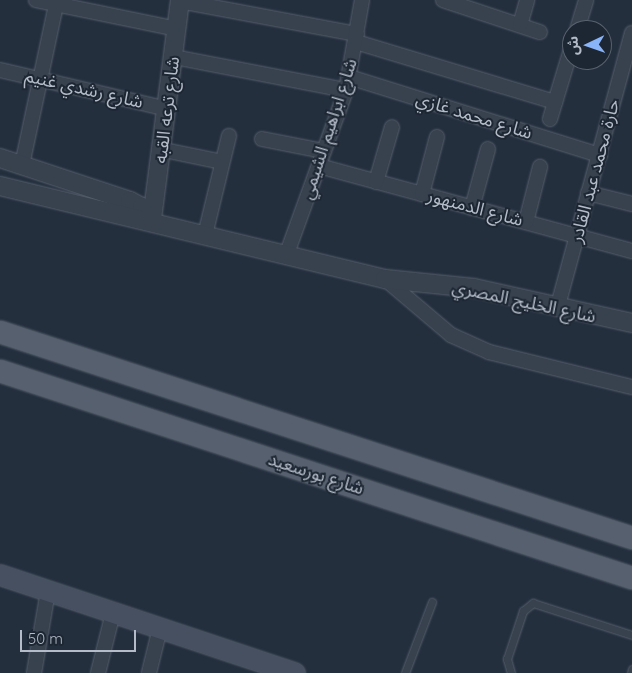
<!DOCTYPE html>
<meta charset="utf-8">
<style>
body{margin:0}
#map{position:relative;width:632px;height:673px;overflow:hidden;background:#242f3e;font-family:Quicksand,"Noto Sans Arabic",sans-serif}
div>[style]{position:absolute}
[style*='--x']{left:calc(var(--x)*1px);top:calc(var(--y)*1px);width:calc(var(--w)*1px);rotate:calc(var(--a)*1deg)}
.roads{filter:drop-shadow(0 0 1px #565f6c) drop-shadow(0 0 1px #565f6c)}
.service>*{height:7px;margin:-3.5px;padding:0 3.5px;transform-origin:3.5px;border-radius:3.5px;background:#38414e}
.minor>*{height:14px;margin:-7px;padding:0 7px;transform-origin:7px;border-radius:7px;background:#38414e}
.tertiary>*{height:18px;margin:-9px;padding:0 9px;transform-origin:9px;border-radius:9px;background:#38414e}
.secondary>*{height:20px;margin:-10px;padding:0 10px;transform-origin:10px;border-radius:10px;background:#465061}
.primary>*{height:22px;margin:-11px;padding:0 11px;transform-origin:11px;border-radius:11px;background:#56606e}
span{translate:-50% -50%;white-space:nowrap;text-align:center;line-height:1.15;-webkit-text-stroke:4px #1d2633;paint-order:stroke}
.street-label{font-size:18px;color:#b4bcc9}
.north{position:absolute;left:562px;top:20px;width:50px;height:50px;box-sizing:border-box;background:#1d2633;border:1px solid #59626f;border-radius:50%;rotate:267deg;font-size:14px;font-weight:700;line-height:20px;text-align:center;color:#b4bcc9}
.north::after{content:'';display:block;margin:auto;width:18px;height:22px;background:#8ab4f8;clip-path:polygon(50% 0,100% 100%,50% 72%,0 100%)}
.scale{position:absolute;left:20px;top:630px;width:116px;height:22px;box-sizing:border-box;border:2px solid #b4bcc9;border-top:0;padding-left:6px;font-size:15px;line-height:18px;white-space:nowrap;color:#b4bcc9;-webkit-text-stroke:4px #1d2633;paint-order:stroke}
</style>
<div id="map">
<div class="roads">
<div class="service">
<i style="--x:405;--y:673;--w:76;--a:-69.2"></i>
<i style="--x:511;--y:673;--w:15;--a:-106"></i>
<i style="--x:507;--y:659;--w:51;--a:-71.6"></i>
<i style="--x:523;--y:611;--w:13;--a:-39"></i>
<i style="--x:533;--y:603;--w:104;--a:17.9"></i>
<i style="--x:631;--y:673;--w:4;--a:-76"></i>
</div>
<div class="minor">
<i style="--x:36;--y:0;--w:144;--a:11.6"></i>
<i style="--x:443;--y:0;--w:102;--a:18.3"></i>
<i style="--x:180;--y:1;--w:180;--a:10.6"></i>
<i style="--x:520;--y:25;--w:26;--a:-74"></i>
<i style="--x:577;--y:30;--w:31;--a:-73"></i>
<i style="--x:356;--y:42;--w:208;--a:16.8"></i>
<i style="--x:174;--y:57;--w:175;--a:10.9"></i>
<i style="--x:0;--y:70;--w:172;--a:13.1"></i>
<i style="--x:349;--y:77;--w:263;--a:17.3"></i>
<i style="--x:550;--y:119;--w:76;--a:-73.2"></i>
<i style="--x:262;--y:139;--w:63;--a:11"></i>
<i style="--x:164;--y:150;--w:59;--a:11.7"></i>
<i style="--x:22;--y:165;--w:169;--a:-78"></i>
<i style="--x:319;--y:166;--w:324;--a:15.2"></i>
<i style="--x:376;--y:182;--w:57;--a:-73.8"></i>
<i style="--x:588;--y:193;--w:45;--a:14"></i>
<i style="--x:422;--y:194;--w:59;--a:-75.3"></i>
<i style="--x:472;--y:208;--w:61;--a:-74.8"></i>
<i style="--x:526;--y:222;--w:57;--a:-75.7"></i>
<i style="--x:205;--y:235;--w:102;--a:-76.4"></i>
<i style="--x:286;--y:256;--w:177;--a:-70.1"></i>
<i style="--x:346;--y:90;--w:91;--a:-79.9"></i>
<i style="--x:385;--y:279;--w:87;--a:40.3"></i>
<i style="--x:451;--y:335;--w:42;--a:24.1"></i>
<i style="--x:489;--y:352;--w:147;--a:13.8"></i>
<i style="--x:557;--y:309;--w:286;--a:-74.8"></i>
<i style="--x:34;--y:673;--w:83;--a:-80.3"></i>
<i style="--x:98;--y:673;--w:62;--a:-76"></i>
<i style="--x:149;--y:673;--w:46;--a:-76.3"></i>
</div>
<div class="tertiary">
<i style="--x:0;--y:158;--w:137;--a:18.3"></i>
<i style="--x:130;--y:201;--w:13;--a:27"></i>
<i style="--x:142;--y:207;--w:16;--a:50"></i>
<i style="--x:0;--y:186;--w:396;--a:13.6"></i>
<i style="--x:385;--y:279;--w:89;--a:5.8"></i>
<i style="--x:474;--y:288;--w:162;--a:12.5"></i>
<i style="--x:152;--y:219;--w:221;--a:-82.7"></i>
</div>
<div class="secondary">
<i style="--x:0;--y:575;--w:311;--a:18.4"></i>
</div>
<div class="primary">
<i style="--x:0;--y:332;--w:665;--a:18.05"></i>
<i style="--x:0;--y:371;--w:665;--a:18.14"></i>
</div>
</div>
<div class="street-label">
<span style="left:84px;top:89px;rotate:13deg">شارع رشدي غنيم</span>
<span style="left:167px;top:110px;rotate:-83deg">شارع ترعه القبه</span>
<span style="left:474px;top:116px;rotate:17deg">شارع محمد غازي</span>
<span style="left:329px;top:129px;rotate:-72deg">شارع ابراهيم الشيمي</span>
<span style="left:595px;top:171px;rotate:-75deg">حارة محمد عبد القادر</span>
<span style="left:475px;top:208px;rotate:15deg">شارع الدمنهور</span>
<span style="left:524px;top:302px;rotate:12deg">شارع الخليج المصري</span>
<span style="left:316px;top:474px;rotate:18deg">شارع بورسعيد</span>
</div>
<div class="north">ش</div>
<div class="scale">50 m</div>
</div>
